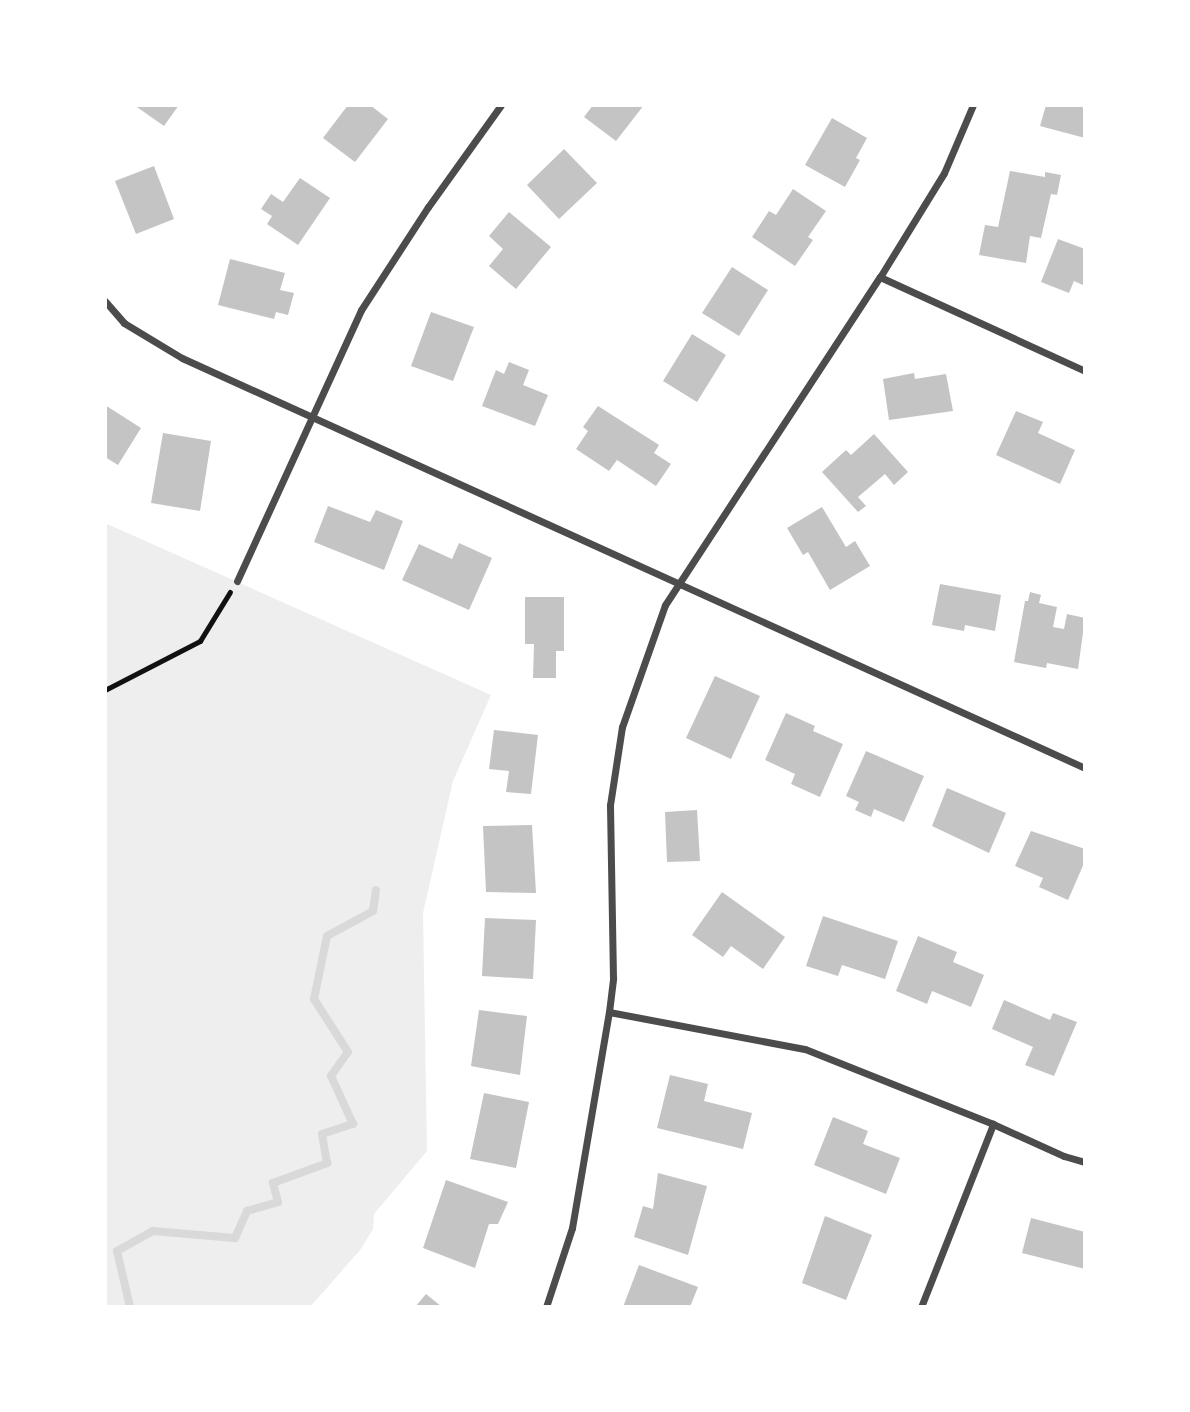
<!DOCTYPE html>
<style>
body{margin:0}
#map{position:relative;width:1190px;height:1412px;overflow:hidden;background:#fff;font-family:Merriweather,serif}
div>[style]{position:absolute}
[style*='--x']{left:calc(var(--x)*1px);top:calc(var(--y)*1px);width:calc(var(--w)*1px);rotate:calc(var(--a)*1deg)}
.green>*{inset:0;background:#eee}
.stream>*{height:8px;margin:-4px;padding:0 4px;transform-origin:4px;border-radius:4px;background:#d9d9d9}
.building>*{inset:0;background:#c4c4c4}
.path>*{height:4.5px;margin:-2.25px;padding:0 2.25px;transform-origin:2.25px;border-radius:2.25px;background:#111}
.minor>*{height:7px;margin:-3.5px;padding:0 3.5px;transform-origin:3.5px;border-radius:3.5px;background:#4c4c4c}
span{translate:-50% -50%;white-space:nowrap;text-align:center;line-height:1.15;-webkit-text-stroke:7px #fff;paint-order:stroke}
.frame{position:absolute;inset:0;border:107px solid #fff;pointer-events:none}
</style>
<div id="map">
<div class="green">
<i style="clip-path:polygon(105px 523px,491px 695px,453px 781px,423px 913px,427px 1151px,374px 1214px,373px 1229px,361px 1249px,310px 1307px,105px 1307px)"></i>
</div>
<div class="stream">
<i style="--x:130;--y:1307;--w:57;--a:-103.1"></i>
<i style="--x:117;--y:1251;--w:41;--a:-29.1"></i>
<i style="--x:153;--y:1231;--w:82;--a:4.9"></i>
<i style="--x:235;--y:1238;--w:30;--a:-66"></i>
<i style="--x:247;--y:1211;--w:32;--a:-16"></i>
<i style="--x:278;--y:1202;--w:20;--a:-105"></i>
<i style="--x:273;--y:1183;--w:58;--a:-20.3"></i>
<i style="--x:327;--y:1163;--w:29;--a:-100"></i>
<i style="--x:322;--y:1134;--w:33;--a:-18"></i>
<i style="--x:353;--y:1124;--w:53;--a:-114.6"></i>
<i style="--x:331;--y:1076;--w:29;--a:-55"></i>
<i style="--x:348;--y:1052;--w:63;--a:-122.7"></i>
<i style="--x:314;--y:999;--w:64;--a:-78.3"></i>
<i style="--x:327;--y:936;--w:52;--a:-28.5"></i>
<i style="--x:373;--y:911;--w:21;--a:-82"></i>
</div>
<div class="building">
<i style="clip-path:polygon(134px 105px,179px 105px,164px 126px)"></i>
<i style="clip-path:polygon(348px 105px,370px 105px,388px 119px,355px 162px,323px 138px)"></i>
<i style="clip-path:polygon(593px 105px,644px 105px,616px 141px,584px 117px)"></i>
<i style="clip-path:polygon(1046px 105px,1085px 105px,1085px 138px,1040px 126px)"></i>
<i style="clip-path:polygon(832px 118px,867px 138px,856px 158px,860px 160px,845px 187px,805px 165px)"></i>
<i style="clip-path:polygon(564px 149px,597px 183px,559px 219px,527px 185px)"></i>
<i style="clip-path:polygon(154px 166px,174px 219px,136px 234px,115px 181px)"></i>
<i style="clip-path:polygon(1010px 171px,1045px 177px,1045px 172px,1061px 175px,1057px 195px,1051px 194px,1041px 238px,1030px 236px,1026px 263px,979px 255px,985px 225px,998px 227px)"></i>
<i style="clip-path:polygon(300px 178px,330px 198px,298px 245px,267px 224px,272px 216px,261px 209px,271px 194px,283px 202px)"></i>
<i style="clip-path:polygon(793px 189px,826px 211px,808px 237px,813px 240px,795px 266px,752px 237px,769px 211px,776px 215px)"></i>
<i style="clip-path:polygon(509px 212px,551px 247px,516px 289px,489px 266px,503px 249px,489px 236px)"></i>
<i style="clip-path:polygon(1058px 239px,1085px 249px,1085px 286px,1074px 281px,1069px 293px,1041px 282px)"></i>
<i style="clip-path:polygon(230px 259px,285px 273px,280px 290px,294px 293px,288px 315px,276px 312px,274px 319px,218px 305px)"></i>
<i style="clip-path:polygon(732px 267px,768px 290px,739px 336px,702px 313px)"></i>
<i style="clip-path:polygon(431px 312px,474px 327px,453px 381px,411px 366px)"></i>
<i style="clip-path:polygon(692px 334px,726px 355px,697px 402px,663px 381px)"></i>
<i style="clip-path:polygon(509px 362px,529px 370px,523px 385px,548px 395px,535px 426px,482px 406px,496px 370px,504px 374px)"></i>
<i style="clip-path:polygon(914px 373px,915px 379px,946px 374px,953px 411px,889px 420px,883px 379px)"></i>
<i style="clip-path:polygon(105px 405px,141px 428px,118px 465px,105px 457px)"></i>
<i style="clip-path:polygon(598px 406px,659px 445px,654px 453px,671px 464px,656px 486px,617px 460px,609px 471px,576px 449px,588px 431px,583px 427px)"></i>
<i style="clip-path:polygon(1016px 411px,1043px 422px,1038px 433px,1075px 450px,1060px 484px,996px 455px)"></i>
<i style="clip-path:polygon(163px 433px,211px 441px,200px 511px,151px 503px)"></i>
<i style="clip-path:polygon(874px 434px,908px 472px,894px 485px,885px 474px,858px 497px,866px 506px,858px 512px,822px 472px,846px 450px,851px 455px)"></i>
<i style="clip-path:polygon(328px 506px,370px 522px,376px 510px,403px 521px,384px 570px,314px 542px)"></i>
<i style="clip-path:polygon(822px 507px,846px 547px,855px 541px,870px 566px,830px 590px,808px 552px,803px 555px,787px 528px)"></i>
<i style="clip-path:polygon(459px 543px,492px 558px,469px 610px,402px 580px,419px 544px,452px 559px)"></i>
<i style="clip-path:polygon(940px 584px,1001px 595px,995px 631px,965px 625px,964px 631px,932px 625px)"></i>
<i style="clip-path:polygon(1030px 592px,1041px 595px,1039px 603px,1057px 607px,1053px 627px,1064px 629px,1067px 614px,1085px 618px,1078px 669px,1047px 663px,1046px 668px,1014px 662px,1025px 601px,1028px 601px)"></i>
<i style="clip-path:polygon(525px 597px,564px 597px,564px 651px,556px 651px,556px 678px,533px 678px,534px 644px,525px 644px)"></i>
<i style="clip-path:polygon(715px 676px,760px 696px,731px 759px,686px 738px)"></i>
<i style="clip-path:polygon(786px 713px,815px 726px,813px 731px,843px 744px,820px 797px,791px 784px,795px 774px,765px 760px)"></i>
<i style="clip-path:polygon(494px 730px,538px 735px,531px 794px,506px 792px,509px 771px,489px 769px)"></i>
<i style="clip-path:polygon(866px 751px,924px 776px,904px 822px,874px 809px,871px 817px,855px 810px,859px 802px,846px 796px)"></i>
<i style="clip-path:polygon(947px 788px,1006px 813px,989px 853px,932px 826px)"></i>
<i style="clip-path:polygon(697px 810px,700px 861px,667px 862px,665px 812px)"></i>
<i style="clip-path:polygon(532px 825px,536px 893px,486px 892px,483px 826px)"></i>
<i style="clip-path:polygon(1031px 831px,1085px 849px,1085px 861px,1068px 900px,1039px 887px,1043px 878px,1015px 866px)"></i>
<i style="clip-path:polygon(722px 892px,785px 937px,763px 969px,731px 946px,723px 957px,692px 935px)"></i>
<i style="clip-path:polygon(823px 916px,898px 941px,885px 979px,842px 965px,838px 976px,806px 966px)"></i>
<i style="clip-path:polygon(485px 918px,536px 920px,533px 979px,482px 976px)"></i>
<i style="clip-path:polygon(918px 936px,957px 952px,953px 962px,984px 975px,971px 1007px,932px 991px,927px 1004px,896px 991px)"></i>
<i style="clip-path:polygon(1004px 1000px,1050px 1020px,1053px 1013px,1077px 1022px,1054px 1076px,1025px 1065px,1033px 1047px,992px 1029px)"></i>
<i style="clip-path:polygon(479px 1010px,527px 1016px,520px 1075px,471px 1066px)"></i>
<i style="clip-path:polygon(670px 1075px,708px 1084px,704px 1101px,752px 1113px,743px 1149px,657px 1128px)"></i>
<i style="clip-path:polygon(484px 1093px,529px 1102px,516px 1168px,470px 1159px)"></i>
<i style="clip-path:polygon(833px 1117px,868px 1131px,863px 1144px,900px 1158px,886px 1194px,814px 1165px)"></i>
<i style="clip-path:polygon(658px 1173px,707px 1186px,688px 1255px,634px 1237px,643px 1206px,653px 1209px)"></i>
<i style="clip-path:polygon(446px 1180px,508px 1202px,498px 1224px,489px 1224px,475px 1268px,423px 1248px)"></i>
<i style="clip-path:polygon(825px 1216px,872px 1235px,846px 1300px,802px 1283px)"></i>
<i style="clip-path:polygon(1031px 1218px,1085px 1232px,1085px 1269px,1022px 1253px)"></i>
<i style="clip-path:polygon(639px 1265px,698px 1287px,690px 1307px,623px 1307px)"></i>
<i style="clip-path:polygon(426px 1294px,442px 1307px,415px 1307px)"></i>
</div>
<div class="path">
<i style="--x:105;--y:690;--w:107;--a:-27.3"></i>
<i style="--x:200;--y:641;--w:57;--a:-58.5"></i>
</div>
<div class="minor">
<i style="--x:880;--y:277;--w:226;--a:24.6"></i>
<i style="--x:105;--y:301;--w:29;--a:49"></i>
<i style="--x:124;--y:323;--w:68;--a:31.1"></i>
<i style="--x:182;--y:358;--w:992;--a:24.42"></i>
<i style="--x:237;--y:581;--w:298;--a:-65.4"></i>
<i style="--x:361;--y:310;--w:123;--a:-57"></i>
<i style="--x:428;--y:207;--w:125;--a:-54.4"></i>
<i style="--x:609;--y:1012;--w:199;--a:10.7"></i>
<i style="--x:805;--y:1049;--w:202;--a:21.7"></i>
<i style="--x:993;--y:1124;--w:78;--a:24.3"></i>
<i style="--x:1064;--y:1156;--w:22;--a:16"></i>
<i style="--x:546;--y:1307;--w:83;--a:-71.8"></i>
<i style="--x:572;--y:1228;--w:219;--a:-80.3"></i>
<i style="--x:609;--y:1012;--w:34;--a:-83"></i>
<i style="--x:613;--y:978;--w:173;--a:-91"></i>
<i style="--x:610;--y:805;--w:79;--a:-81.3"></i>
<i style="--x:622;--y:727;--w:129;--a:-70.6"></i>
<i style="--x:665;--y:605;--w:392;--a:-56.8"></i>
<i style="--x:880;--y:277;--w:122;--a:-58.4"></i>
<i style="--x:944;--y:173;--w:74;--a:-66.9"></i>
<i style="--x:921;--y:1307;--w:197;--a:-68.5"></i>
</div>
<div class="frame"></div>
</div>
